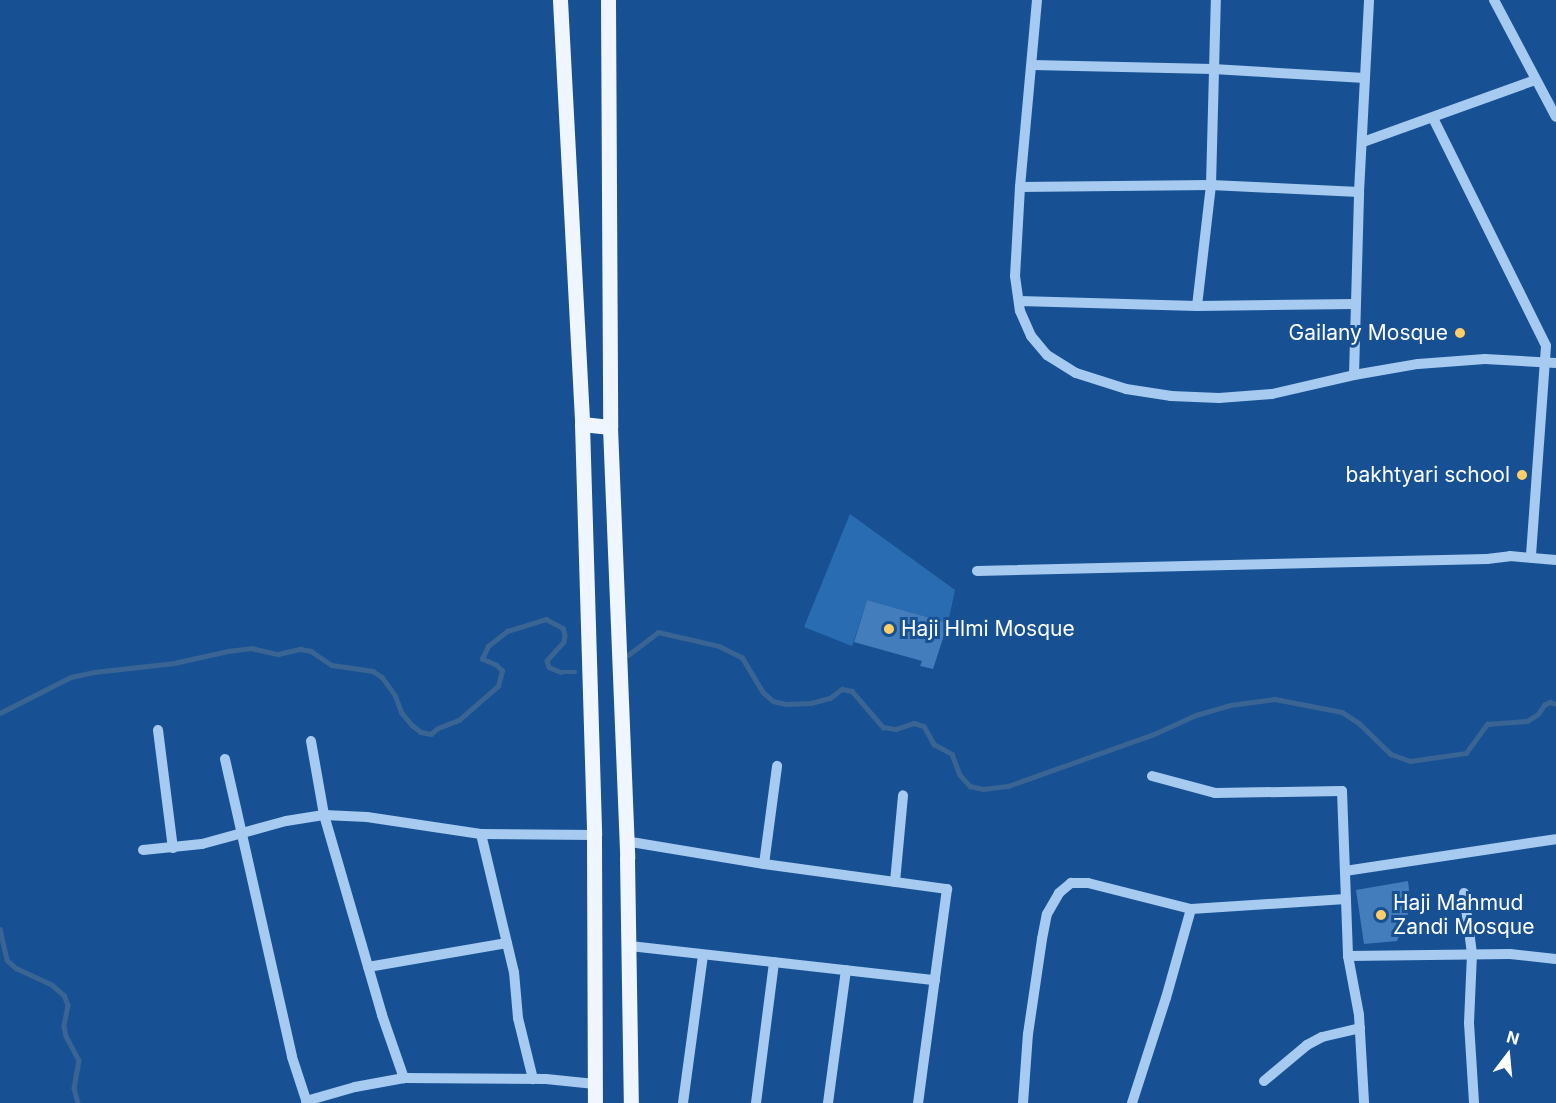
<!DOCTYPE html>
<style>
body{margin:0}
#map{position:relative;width:1556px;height:1103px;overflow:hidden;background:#175193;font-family:Inter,sans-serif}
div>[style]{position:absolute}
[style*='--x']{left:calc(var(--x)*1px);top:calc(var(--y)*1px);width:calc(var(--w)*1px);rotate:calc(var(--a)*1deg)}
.green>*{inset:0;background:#296cb1}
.stream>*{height:4.5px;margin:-2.25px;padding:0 2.25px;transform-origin:2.25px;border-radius:2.25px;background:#3a6493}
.building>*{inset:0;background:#447dbc}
.minor>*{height:10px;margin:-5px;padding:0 5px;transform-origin:5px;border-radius:5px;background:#a6caf0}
.major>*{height:15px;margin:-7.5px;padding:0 7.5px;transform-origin:7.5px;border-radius:7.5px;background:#f0f6ff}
.dots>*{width:16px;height:16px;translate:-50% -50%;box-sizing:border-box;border:3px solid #175193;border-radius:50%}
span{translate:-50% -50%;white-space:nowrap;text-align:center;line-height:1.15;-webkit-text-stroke:6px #175193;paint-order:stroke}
.poi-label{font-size:21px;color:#fff}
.right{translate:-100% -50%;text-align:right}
.left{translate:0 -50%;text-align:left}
.north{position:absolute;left:1478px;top:1025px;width:60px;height:60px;-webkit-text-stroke:4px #175193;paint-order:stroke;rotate:16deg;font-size:16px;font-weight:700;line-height:24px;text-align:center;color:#fff}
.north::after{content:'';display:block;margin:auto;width:21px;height:27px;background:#fff;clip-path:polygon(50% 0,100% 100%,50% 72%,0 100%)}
</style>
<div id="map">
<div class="green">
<i style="clip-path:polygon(850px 514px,955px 590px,948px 623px,867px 600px,852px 646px,804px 627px)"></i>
</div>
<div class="stream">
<i style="--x:628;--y:655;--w:38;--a:-37"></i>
<i style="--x:658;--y:632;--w:63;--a:12.9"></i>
<i style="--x:719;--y:646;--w:25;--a:26"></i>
<i style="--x:742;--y:657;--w:41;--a:59"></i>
<i style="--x:763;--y:692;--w:13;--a:42"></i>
<i style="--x:773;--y:701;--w:13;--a:13"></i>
<i style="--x:786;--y:704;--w:25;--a:-2"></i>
<i style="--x:811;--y:703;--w:20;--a:-15"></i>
<i style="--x:830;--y:698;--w:15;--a:-37"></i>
<i style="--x:842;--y:689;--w:10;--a:11"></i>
<i style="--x:852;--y:691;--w:48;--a:49.3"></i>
<i style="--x:883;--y:727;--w:13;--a:9"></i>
<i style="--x:896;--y:729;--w:19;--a:-18"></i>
<i style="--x:914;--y:723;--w:10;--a:17"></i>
<i style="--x:924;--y:726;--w:21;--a:61"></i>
<i style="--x:934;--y:744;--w:21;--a:29"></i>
<i style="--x:952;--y:754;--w:22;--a:69"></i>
<i style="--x:960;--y:775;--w:15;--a:48"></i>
<i style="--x:970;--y:786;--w:13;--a:13"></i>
<i style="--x:983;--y:789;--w:25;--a:-7"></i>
<i style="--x:1008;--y:786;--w:155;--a:-19.6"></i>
<i style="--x:1154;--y:734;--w:46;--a:-24.3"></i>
<i style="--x:1196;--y:715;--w:35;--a:-16"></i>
<i style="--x:1230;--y:705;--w:45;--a:-7.6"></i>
<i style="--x:1275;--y:699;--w:68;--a:11"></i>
<i style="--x:1342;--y:712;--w:20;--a:33"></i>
<i style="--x:1359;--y:723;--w:45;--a:44.1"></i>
<i style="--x:1391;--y:754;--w:20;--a:20"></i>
<i style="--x:1410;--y:761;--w:57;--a:-8.1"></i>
<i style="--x:1466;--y:753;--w:36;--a:-54"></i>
<i style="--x:1487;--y:724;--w:40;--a:-4.3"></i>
<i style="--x:1527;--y:721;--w:13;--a:-32"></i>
<i style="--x:1538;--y:714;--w:11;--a:-56"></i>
<i style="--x:1544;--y:705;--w:7;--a:-27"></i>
<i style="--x:1550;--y:702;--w:6;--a:18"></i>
<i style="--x:0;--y:713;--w:80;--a:-26.9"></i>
<i style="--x:71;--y:677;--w:24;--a:-12"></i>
<i style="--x:94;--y:672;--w:81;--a:-6.4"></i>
<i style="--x:174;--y:663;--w:55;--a:-12.5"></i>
<i style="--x:228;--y:651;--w:23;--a:-7"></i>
<i style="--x:251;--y:648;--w:28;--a:13"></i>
<i style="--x:278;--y:654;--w:23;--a:-13"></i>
<i style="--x:300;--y:649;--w:11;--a:10"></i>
<i style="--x:311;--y:651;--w:25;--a:34"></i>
<i style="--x:332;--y:665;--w:41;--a:8.3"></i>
<i style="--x:373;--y:671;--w:11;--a:34"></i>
<i style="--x:382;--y:677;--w:22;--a:54"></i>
<i style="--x:395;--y:695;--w:19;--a:69"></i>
<i style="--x:402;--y:713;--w:16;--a:50"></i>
<i style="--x:412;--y:725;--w:11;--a:38"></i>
<i style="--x:421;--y:732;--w:10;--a:11"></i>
<i style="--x:431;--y:734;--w:9;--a:-41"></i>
<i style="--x:438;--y:728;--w:22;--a:-21"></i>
<i style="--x:459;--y:720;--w:52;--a:-41.1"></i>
<i style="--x:498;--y:686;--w:16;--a:-75"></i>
<i style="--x:502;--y:671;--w:8;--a:-135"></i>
<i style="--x:496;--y:665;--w:15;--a:-157"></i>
<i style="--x:482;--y:659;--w:14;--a:-65"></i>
<i style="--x:488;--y:646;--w:24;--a:-38"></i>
<i style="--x:507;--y:631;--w:41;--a:-17.1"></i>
<i style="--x:546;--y:619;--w:19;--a:28"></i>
<i style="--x:563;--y:628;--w:7;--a:74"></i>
<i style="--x:565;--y:635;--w:7;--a:98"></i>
<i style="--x:564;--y:642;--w:25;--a:132"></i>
<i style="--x:547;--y:661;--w:6;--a:72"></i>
<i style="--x:549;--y:667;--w:13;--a:23"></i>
<i style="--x:561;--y:672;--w:14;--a:0"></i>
<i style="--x:0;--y:929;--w:32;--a:77"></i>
<i style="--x:7;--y:960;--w:12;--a:42"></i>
<i style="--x:16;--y:968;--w:40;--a:25"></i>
<i style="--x:52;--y:985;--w:16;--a:40"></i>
<i style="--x:64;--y:995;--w:11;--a:68"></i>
<i style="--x:68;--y:1005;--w:21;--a:101"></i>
<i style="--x:64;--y:1026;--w:10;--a:79"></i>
<i style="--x:66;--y:1036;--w:27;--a:62"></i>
<i style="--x:79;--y:1060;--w:28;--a:100"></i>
<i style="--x:74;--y:1088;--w:16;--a:75"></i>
</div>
<div class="building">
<i style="clip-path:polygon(867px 600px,948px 623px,933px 669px,920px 666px,922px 661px,854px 642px)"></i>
<i style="clip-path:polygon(1408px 881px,1411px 906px,1397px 941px,1364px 944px,1356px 890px)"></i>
</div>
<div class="minor">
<i style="--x:1037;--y:0;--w:188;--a:95.2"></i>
<i style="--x:1020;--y:187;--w:89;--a:93.2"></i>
<i style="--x:1015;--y:276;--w:35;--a:82"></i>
<i style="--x:1020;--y:311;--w:27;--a:66"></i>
<i style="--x:1031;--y:336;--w:25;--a:50"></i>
<i style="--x:1047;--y:355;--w:34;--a:32"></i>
<i style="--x:1076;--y:373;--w:52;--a:17.7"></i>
<i style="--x:1126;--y:389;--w:46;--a:8.8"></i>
<i style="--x:1171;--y:396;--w:48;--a:2.4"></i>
<i style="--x:1219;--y:398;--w:53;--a:-4.3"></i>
<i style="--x:1272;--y:394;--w:84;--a:-13"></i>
<i style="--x:1354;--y:375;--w:65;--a:-9.8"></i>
<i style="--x:1418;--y:364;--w:67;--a:-4.3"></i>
<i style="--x:1485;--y:359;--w:71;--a:3.2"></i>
<i style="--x:1494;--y:0;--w:132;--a:62.1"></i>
<i style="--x:1032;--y:65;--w:181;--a:1.3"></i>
<i style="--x:1213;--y:69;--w:152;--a:3.4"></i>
<i style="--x:1433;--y:118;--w:254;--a:63.6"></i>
<i style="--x:1546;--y:346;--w:212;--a:94.1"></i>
<i style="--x:1363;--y:142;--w:183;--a:-19.8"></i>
<i style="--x:1020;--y:187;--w:191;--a:-0.6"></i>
<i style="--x:1211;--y:185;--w:148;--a:2.7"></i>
<i style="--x:1019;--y:301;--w:178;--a:1.6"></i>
<i style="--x:1197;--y:306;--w:158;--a:-0.7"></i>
<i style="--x:1197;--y:306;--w:122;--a:-83.4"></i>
<i style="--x:1211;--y:185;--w:185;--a:-88.5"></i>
<i style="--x:1354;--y:375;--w:183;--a:-88.4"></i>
<i style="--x:1359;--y:192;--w:192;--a:-87"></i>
<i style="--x:977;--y:571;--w:510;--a:-1.35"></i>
<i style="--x:1487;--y:559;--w:23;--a:-7"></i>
<i style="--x:1510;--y:556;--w:46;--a:5"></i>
<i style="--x:158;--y:730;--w:119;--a:82.8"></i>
<i style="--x:311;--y:741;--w:75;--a:80"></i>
<i style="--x:324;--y:815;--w:208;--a:73.8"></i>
<i style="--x:382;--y:1015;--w:67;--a:70.8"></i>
<i style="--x:225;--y:759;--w:305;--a:77.3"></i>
<i style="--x:292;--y:1057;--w:48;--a:71.9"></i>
<i style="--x:1152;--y:776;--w:65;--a:15.1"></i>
<i style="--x:1215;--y:793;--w:127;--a:-0.9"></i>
<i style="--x:1342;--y:791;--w:165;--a:87.9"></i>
<i style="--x:1348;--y:956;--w:60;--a:79.4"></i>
<i style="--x:1359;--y:1015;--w:88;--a:86.7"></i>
<i style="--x:481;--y:834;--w:142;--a:76.6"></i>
<i style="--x:514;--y:972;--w:46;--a:85"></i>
<i style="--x:518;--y:1018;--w:63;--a:76.2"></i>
<i style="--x:625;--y:841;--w:141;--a:9.4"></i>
<i style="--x:764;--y:864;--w:185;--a:7.8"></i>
<i style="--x:947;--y:889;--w:216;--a:97.7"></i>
<i style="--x:143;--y:850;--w:59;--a:-5.8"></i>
<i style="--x:202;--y:844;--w:87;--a:-15.3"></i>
<i style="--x:286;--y:821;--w:38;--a:-9"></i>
<i style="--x:324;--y:815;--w:43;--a:2.7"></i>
<i style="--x:367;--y:817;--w:115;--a:8.5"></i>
<i style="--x:481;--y:834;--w:113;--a:0.5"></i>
<i style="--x:764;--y:864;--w:99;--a:-82.4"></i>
<i style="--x:1345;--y:871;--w:213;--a:-8.6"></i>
<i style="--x:895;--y:882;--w:87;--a:-84.7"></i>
<i style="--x:1464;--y:893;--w:62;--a:82.5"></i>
<i style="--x:1472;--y:954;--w:69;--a:92.5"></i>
<i style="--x:1469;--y:1023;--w:80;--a:86.4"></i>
<i style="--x:630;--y:946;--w:307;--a:6.4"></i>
<i style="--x:1348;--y:956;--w:162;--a:-0.7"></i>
<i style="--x:1510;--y:954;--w:46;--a:6.2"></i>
<i style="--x:368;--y:967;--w:141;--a:-9.8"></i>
<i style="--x:1264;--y:1081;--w:56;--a:-39.9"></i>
<i style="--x:1307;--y:1045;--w:17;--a:-28"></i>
<i style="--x:1322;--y:1037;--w:39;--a:-13"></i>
<i style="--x:306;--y:1101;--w:51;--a:-15.9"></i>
<i style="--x:355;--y:1087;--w:50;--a:-10.4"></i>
<i style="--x:404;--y:1078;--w:142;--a:0.4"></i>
<i style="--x:546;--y:1079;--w:49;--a:5.8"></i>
<i style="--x:683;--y:1103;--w:149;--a:-82.3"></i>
<i style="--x:756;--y:1103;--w:142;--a:-82.7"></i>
<i style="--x:828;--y:1103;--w:134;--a:-82.3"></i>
<i style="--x:1023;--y:1103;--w:69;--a:-85.9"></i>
<i style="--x:1028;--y:1034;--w:96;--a:-81.6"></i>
<i style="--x:1042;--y:939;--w:25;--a:-79"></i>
<i style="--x:1047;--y:914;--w:24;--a:-60"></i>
<i style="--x:1059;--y:893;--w:16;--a:-40"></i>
<i style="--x:1071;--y:883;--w:17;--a:0"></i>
<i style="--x:1088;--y:883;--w:106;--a:14.2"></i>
<i style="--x:1191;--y:909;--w:155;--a:-3.7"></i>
<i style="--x:1132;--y:1103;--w:110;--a:-72.1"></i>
<i style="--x:1166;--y:998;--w:92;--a:-74.3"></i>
</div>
<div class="major">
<i style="--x:560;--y:0;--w:425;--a:87"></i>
<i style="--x:582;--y:424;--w:411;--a:88.3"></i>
<i style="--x:594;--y:835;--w:268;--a:89.8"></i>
<i style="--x:608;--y:0;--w:427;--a:89.7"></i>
<i style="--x:610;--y:427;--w:431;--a:87.7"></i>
<i style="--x:627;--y:858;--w:245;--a:89.1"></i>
<i style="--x:582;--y:424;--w:28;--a:6"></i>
</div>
<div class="dots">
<i style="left:1460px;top:333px;background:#ffce66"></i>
<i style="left:1522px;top:475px;background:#ffce66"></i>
<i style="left:889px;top:629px;background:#ffce66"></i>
<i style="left:1381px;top:915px;background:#ffce66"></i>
</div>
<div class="poi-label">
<span class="right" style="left:1448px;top:333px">Gailany Mosque</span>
<span class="right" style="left:1510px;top:475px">bakhtyari school</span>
<span class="left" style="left:901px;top:629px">Haji Hlmi Mosque</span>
<span class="left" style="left:1393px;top:915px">Haji Mahmud<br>Zandi Mosque</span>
</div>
<div class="north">N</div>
</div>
